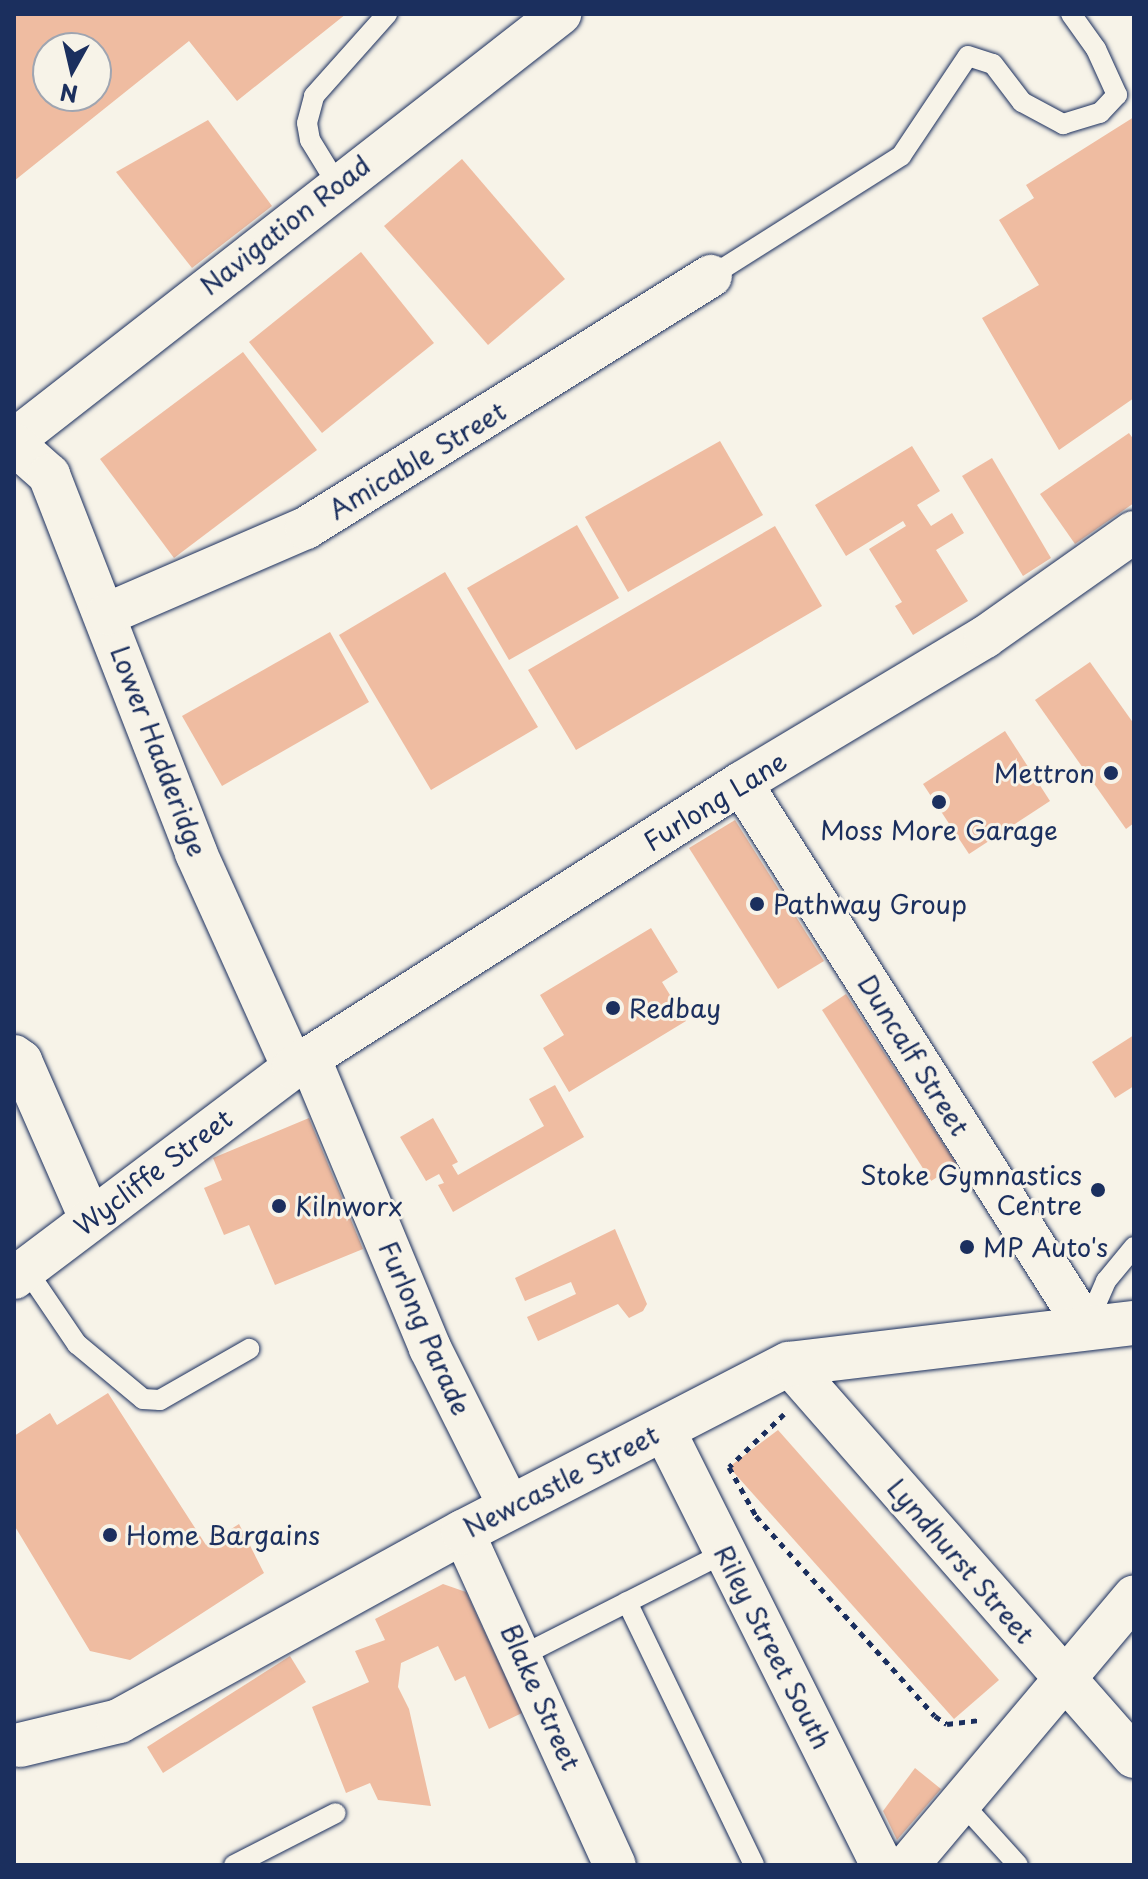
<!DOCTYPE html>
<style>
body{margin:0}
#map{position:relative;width:1148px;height:1879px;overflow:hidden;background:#f7f3e8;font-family:"Playpen Sans",sans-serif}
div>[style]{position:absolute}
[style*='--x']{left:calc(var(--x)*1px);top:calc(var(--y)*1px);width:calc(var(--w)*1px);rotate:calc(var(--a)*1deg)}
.building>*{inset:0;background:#efbca1}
.path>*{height:5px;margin-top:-2.5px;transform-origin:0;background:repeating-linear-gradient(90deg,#1b2f5e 0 6px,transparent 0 12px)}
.roads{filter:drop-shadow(0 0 2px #1b2f5e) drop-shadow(0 0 2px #1b2f5e)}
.lane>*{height:20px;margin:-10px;padding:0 10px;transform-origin:10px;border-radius:10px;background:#f7f3e8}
.street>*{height:42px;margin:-21px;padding:0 21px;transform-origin:21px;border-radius:21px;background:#f7f3e8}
.secondary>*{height:44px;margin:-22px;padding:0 22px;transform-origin:22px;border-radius:22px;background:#f7f3e8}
.dots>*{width:22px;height:22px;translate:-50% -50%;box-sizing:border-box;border:4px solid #f7f3e8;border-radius:50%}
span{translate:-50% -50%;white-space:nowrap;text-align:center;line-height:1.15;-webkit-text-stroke:6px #f7f3e8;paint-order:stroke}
.street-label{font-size:26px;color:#1b2f5e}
.poi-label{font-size:26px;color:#1b2f5e}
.right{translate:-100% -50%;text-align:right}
.left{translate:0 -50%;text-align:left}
.frame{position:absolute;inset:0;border:16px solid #1b2f5e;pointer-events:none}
.north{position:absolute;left:32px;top:32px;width:80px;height:80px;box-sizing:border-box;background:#f7f3e8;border:2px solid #9fa5b1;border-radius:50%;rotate:188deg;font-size:22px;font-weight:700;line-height:32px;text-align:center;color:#1b2f5e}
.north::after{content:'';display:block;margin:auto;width:28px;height:36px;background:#1b2f5e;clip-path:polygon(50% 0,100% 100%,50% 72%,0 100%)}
</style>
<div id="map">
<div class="building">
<i style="clip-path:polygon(evenodd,14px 14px,346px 14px,237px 101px,189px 41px,14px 181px,14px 14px,48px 48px,96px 48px,96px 96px,48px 96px,48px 48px)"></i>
<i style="clip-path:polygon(1134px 117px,1134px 398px,1059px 450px,982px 318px,1039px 285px,999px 220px,1034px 198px,1026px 185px)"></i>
<i style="clip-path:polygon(208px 120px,272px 206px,192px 268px,116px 172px)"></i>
<i style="clip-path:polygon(462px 159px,565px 279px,488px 345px,384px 226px)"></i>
<i style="clip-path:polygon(361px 252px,434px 343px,322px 433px,249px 342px)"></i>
<i style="clip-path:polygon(243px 352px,317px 450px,174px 558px,100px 459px)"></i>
<i style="clip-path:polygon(1129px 433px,1134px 440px,1134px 503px,1075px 544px,1040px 494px)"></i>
<i style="clip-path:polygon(720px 441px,763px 515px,628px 592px,585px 517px)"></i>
<i style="clip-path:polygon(912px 446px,940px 491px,917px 505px,931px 526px,952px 513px,964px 533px,936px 550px,968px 601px,913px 635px,895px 606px,902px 602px,869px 549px,906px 526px,903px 521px,846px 556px,815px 505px)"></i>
<i style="clip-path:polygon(992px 458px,1051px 558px,1023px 576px,962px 476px)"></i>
<i style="clip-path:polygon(577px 525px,619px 598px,509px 660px,467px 588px)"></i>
<i style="clip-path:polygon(775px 526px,822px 606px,576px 750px,528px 670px)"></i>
<i style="clip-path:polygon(445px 572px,538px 727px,431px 790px,339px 635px)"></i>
<i style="clip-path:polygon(330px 632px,369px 702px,222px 786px,182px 716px)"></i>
<i style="clip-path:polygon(1090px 662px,1134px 724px,1134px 823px,1126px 829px,1035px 700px)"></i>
<i style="clip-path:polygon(1005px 731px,1050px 801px,969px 854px,923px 784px)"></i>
<i style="clip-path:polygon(735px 820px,824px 961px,778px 989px,689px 848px)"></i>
<i style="clip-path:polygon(651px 928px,678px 972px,662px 982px,686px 1021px,569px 1092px,543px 1048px,564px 1035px,540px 995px)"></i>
<i style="clip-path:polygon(846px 994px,957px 1165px,931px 1181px,822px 1010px)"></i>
<i style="clip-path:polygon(1134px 1035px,1134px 1086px,1115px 1098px,1092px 1062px)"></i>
<i style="clip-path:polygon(555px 1085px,584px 1137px,453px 1212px,438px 1185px,444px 1183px,439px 1174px,426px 1181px,400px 1137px,433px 1118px,458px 1162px,452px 1165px,458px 1175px,544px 1126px,529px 1099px)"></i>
<i style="clip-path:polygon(309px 1118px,363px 1249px,275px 1285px,249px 1225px,224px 1235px,204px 1188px,222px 1180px,213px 1158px)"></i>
<i style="clip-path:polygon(615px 1229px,647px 1304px,643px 1311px,629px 1318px,618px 1304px,538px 1341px,527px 1317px,576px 1294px,571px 1282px,525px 1301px,515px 1278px)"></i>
<i style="clip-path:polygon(108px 1393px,206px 1545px,239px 1524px,264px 1573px,130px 1660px,90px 1651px,14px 1525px,14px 1436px,50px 1413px,57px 1425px)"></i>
<i style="clip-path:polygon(778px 1430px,999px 1680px,954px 1719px,729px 1467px)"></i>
<i style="clip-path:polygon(443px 1584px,466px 1592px,522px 1713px,489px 1729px,465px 1676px,455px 1681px,438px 1646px,401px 1663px,398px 1687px,409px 1709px,431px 1806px,378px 1800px,370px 1783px,346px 1793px,312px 1707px,369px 1682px,355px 1651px,385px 1640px,375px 1619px)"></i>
<i style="clip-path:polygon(290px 1656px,306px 1682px,163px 1773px,147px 1747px)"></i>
<i style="clip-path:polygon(915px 1768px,941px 1789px,897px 1840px,883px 1811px)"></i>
</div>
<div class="path">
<i style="--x:784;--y:1414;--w:76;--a:136.1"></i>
<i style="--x:729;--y:1467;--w:56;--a:61.1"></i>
<i style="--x:756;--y:1516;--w:268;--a:48.2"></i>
<i style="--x:935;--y:1716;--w:14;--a:34"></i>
<i style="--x:947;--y:1724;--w:34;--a:-7"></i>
</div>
<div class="roads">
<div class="lane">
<i style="--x:337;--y:184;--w:52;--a:-121.5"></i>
<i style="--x:310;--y:140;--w:17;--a:-100"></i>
<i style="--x:307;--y:123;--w:28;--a:-75"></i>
<i style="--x:314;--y:96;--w:110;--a:-48.3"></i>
<i style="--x:711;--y:276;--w:225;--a:-32.3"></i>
<i style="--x:901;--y:156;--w:120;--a:-56.2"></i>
<i style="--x:968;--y:56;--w:26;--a:18"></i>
<i style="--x:993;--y:64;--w:48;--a:52.7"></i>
<i style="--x:1022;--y:102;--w:47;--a:28.2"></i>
<i style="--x:1063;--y:124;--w:39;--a:-17"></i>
<i style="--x:1100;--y:113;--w:25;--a:-47"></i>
<i style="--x:1117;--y:95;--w:51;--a:-114.5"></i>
<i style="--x:1096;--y:49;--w:43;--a:-125.5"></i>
<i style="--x:26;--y:1269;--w:91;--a:55.8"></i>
<i style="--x:77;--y:1344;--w:86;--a:39.8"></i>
<i style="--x:143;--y:1399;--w:17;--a:3"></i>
<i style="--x:160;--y:1400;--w:103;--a:-29.8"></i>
<i style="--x:1086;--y:1327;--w:50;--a:-66.5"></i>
<i style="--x:1106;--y:1281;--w:44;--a:-50.5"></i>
<i style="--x:627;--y:1602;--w:292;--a:64.2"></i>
<i style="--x:523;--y:1655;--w:228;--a:-26.9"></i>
<i style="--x:960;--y:1801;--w:86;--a:47.8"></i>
<i style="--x:234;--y:1865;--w:114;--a:-27"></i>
</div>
<div class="street">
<i style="--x:14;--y:440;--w:693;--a:-37.96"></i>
<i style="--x:14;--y:444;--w:47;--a:41.5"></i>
<i style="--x:49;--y:475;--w:406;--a:68.7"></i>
<i style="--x:196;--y:853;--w:236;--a:65.7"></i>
<i style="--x:107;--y:614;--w:217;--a:-23.4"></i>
<i style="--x:306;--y:528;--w:477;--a:-31.9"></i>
<i style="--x:741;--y:783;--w:644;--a:57.62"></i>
<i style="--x:14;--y:1056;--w:9;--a:36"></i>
<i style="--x:21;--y:1061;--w:171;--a:66.3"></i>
<i style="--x:309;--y:1057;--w:315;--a:67.4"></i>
<i style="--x:430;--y:1348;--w:179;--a:63.4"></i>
<i style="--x:14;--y:1278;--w:349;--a:-37"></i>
<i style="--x:293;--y:1068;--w:531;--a:-32.46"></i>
<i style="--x:741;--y:783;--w:284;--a:-30.9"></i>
<i style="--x:985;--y:637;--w:182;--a:-35.2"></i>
<i style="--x:789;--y:1364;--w:523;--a:48.72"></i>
<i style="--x:663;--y:1428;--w:489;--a:63.4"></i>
<i style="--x:463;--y:1532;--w:366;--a:65.5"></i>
<i style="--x:908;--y:1865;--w:351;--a:-49.9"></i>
</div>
<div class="secondary">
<i style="--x:20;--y:1745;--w:102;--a:-13.6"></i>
<i style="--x:119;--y:1721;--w:393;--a:-28.8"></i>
<i style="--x:463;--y:1532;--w:367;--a:-27.3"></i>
<i style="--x:789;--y:1364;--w:347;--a:-6.8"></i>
</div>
</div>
<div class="dots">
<i style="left:1111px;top:773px;background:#1b2f5e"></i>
<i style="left:939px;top:802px;background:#1b2f5e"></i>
<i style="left:757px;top:904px;background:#1b2f5e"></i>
<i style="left:613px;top:1008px;background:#1b2f5e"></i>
<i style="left:1098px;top:1190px;background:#1b2f5e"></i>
<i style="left:279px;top:1206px;background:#1b2f5e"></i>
<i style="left:967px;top:1247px;background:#1b2f5e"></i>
<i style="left:110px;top:1535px;background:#1b2f5e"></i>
</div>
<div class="street-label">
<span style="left:285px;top:225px;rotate:-38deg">Navigation Road</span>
<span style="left:417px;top:460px;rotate:-31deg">Amicable Street</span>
<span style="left:159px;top:751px;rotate:69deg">Lower Hadderidge</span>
<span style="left:715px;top:801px;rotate:-32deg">Furlong Lane</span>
<span style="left:914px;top:1055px;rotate:58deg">Duncalf Street</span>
<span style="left:153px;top:1172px;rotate:-37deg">Wycliffe Street</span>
<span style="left:425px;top:1328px;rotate:66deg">Furlong Parade</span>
<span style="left:561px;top:1481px;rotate:-27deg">Newcastle Street</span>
<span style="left:961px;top:1561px;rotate:49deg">Lyndhurst Street</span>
<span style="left:773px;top:1647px;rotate:63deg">Riley Street South</span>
<span style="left:541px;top:1697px;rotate:66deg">Blake Street</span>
</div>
<div class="poi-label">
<span class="right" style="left:1095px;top:773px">Mettron</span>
<span style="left:939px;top:830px">Moss More Garage</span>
<span class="left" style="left:773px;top:904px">Pathway Group</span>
<span class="left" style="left:629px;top:1008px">Redbay</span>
<span class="right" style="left:1082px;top:1190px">Stoke Gymnastics<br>Centre</span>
<span class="left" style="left:295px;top:1206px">Kilnworx</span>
<span class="left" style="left:983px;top:1247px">MP Auto's</span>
<span class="left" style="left:126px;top:1535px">Home Bargains</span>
</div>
<div class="frame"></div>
<div class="north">N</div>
</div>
